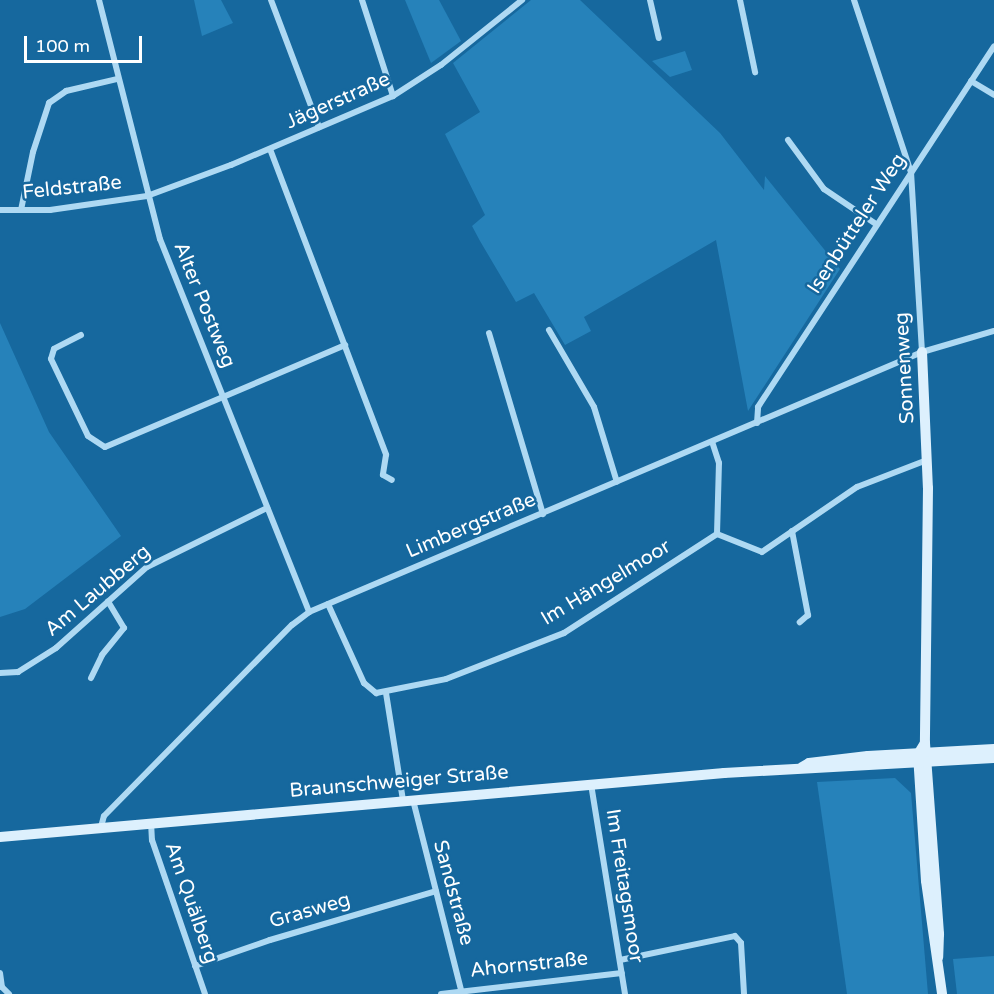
<!DOCTYPE html>
<meta charset="utf-8">
<style>
body{margin:0}
#map{position:relative;width:994px;height:994px;overflow:hidden;background:#16689e;font-family:"Varela Round",sans-serif}
div>[style]{position:absolute}
[style*='--x']{left:calc(var(--x)*1px);top:calc(var(--y)*1px);width:calc(var(--w)*1px);rotate:calc(var(--a)*1deg)}
.green>*{inset:0;background:#2682ba}
.street>*{height:6px;margin:-3px;padding:0 3px;transform-origin:3px;border-radius:3px;background:#aed9f3}
.secondary>*{height:10px;margin:-5px;padding:0 5px;transform-origin:5px;border-radius:5px;background:#ddf0fd}
span{translate:-50% -50%;white-space:nowrap;text-align:center;line-height:1.15;-webkit-text-stroke:5px #16689e;paint-order:stroke}
.street-label{font-size:20px;color:#fff}
.scale{position:absolute;left:24px;top:36px;width:118px;height:27px;box-sizing:border-box;border:3px solid #fff;border-top:0;padding-left:8px;font-size:18px;line-height:21px;white-space:nowrap;color:#fff;-webkit-text-stroke:4px #16689e;paint-order:stroke}
</style>
<div id="map">
<div class="green">
<i style="clip-path:polygon(194px 0,221px 0,233px 23px,202px 36px)"></i>
<i style="clip-path:polygon(405px 0,439px 0,461px 41px,431px 63px)"></i>
<i style="clip-path:polygon(531px 0,580px 0,720px 133px,764px 190px,765px 176px,840px 269px,748px 411px,716px 240px,584px 317px,591px 331px,565px 345px,534px 293px,516px 302px,480px 241px,472px 226px,485px 215px,445px 134px,480px 112px,453px 63px)"></i>
<i style="clip-path:polygon(685px 51px,692px 70px,670px 77px,652px 61px)"></i>
<i style="clip-path:polygon(0 323px,49px 432px,121px 536px,25px 609px,0 617px)"></i>
<i style="clip-path:polygon(895px 778px,911px 793px,928px 994px,847px 994px,817px 782px)"></i>
<i style="clip-path:polygon(994px 956px,994px 994px,957px 994px,953px 959px)"></i>
</div>
<div class="street">
<i style="--x:99;--y:0;--w:247;--a:75.7"></i>
<i style="--x:160;--y:239;--w:402;--a:68.2"></i>
<i style="--x:271;--y:0;--w:136;--a:69.3"></i>
<i style="--x:362;--y:0;--w:101;--a:72.1"></i>
<i style="--x:650;--y:0;--w:39;--a:77"></i>
<i style="--x:740;--y:0;--w:74;--a:78.2"></i>
<i style="--x:854;--y:0;--w:181;--a:71.7"></i>
<i style="--x:911;--y:172;--w:180;--a:86.5"></i>
<i style="--x:971;--y:81;--w:27;--a:31"></i>
<i style="--x:788;--y:140;--w:61;--a:53.7"></i>
<i style="--x:824;--y:189;--w:63;--a:33.9"></i>
<i style="--x:270;--y:149;--w:327;--a:69.2"></i>
<i style="--x:386;--y:455;--w:20;--a:99"></i>
<i style="--x:383;--y:475;--w:10;--a:29"></i>
<i style="--x:0;--y:210;--w:50;--a:0"></i>
<i style="--x:50;--y:210;--w:98;--a:-8.2"></i>
<i style="--x:147;--y:196;--w:90;--a:-20.3"></i>
<i style="--x:231;--y:165;--w:176;--a:-23.1"></i>
<i style="--x:393;--y:96;--w:57;--a:-32.9"></i>
<i style="--x:441;--y:65;--w:104;--a:-38.7"></i>
<i style="--x:21;--y:210;--w:59;--a:-78.3"></i>
<i style="--x:33;--y:152;--w:52;--a:-71.9"></i>
<i style="--x:49;--y:103;--w:21;--a:-35"></i>
<i style="--x:66;--y:91;--w:52;--a:-13.2"></i>
<i style="--x:549;--y:330;--w:89;--a:59.7"></i>
<i style="--x:594;--y:407;--w:78;--a:73"></i>
<i style="--x:489;--y:333;--w:189;--a:73.4"></i>
<i style="--x:81;--y:335;--w:30;--a:153"></i>
<i style="--x:54;--y:349;--w:10;--a:107"></i>
<i style="--x:51;--y:359;--w:85;--a:64.3"></i>
<i style="--x:88;--y:436;--w:20;--a:33"></i>
<i style="--x:105;--y:447;--w:261;--a:-23"></i>
<i style="--x:757;--y:423;--w:16;--a:-86"></i>
<i style="--x:758;--y:407;--w:431;--a:-56.8"></i>
<i style="--x:792;--y:531;--w:86;--a:79.2"></i>
<i style="--x:808;--y:615;--w:11;--a:139"></i>
<i style="--x:717;--y:534;--w:48;--a:21.8"></i>
<i style="--x:762;--y:552;--w:115;--a:-34.4"></i>
<i style="--x:857;--y:487;--w:75;--a:-21.1"></i>
<i style="--x:328;--y:604;--w:87;--a:65.5"></i>
<i style="--x:364;--y:683;--w:16;--a:40"></i>
<i style="--x:376;--y:693;--w:71;--a:-11.3"></i>
<i style="--x:446;--y:679;--w:127;--a:-21.3"></i>
<i style="--x:564;--y:633;--w:182;--a:-32.9"></i>
<i style="--x:717;--y:534;--w:71;--a:-88.4"></i>
<i style="--x:719;--y:463;--w:22;--a:-108"></i>
<i style="--x:0;--y:673;--w:18;--a:-3"></i>
<i style="--x:18;--y:672;--w:45;--a:-32.3"></i>
<i style="--x:56;--y:648;--w:122;--a:-41.7"></i>
<i style="--x:147;--y:567;--w:134;--a:-26.2"></i>
<i style="--x:91;--y:678;--w:25;--a:-64"></i>
<i style="--x:102;--y:655;--w:35;--a:-51"></i>
<i style="--x:124;--y:628;--w:31;--a:-121"></i>
<i style="--x:386;--y:693;--w:108;--a:81"></i>
<i style="--x:591;--y:784;--w:213;--a:80.8"></i>
<i style="--x:413;--y:800;--w:200;--a:75.8"></i>
<i style="--x:151;--y:822;--w:18;--a:87"></i>
<i style="--x:152;--y:840;--w:163;--a:71"></i>
<i style="--x:101;--y:827;--w:11;--a:-75"></i>
<i style="--x:104;--y:816;--w:268;--a:-45.5"></i>
<i style="--x:292;--y:625;--w:21;--a:-37"></i>
<i style="--x:309;--y:612;--w:666;--a:-22.98"></i>
<i style="--x:922;--y:352;--w:75;--a:-16.3"></i>
<i style="--x:620;--y:960;--w:117;--a:-11.8"></i>
<i style="--x:735;--y:936;--w:9;--a:49"></i>
<i style="--x:741;--y:943;--w:51;--a:86.6"></i>
<i style="--x:195;--y:966;--w:79;--a:-19.1"></i>
<i style="--x:270;--y:940;--w:173;--a:-16.4"></i>
<i style="--x:0;--y:973;--w:14;--a:82"></i>
<i style="--x:2;--y:987;--w:10;--a:45"></i>
<i style="--x:441;--y:994;--w:182;--a:-6.6"></i>
</div>
<div class="secondary">
<i style="--x:922;--y:352;--w:136;--a:87.5"></i>
<i style="--x:928;--y:488;--w:255;--a:90.7"></i>
<i style="--x:925;--y:743;--w:192;--a:85.8"></i>
<i style="--x:939;--y:934;--w:23;--a:92"></i>
<i style="--x:925;--y:743;--w:13;--a:122"></i>
<i style="--x:918;--y:754;--w:127;--a:86.4"></i>
<i style="--x:926;--y:881;--w:114;--a:81.9"></i>
<i style="--x:802;--y:767;--w:8;--a:-30"></i>
<i style="--x:809;--y:763;--w:59;--a:-6.8"></i>
<i style="--x:868;--y:756;--w:126;--a:-3.2"></i>
<i style="--x:0;--y:837;--w:727;--a:-5.05"></i>
<i style="--x:724;--y:773;--w:270;--a:-3.2"></i>
</div>
<div class="street-label">
<span style="left:338px;top:101px;rotate:-24deg">Jägerstraße</span>
<span style="left:72px;top:188px;rotate:-6deg">Feldstraße</span>
<span style="left:857px;top:224px;rotate:-57deg">Isenbütteler Weg</span>
<span style="left:204px;top:305px;rotate:68deg">Alter Postweg</span>
<span style="left:905px;top:368px;rotate:-93deg">Sonnenweg</span>
<span style="left:471px;top:526px;rotate:-23deg">Limbergstraße</span>
<span style="left:606px;top:583px;rotate:-31deg">Im Hängelmoor</span>
<span style="left:98px;top:591px;rotate:-40deg">Am Laubberg</span>
<span style="left:399px;top:782px;rotate:-5deg">Braunschweiger Straße</span>
<span style="left:624px;top:886px;rotate:81deg">Im Freitagsmoor</span>
<span style="left:453px;top:893px;rotate:75deg">Sandstraße</span>
<span style="left:191px;top:903px;rotate:71deg">Am Quälberg</span>
<span style="left:310px;top:911px;rotate:-16deg">Grasweg</span>
<span style="left:529px;top:965px;rotate:-6deg">Ahornstraße</span>
</div>
<div class="scale">100 m</div>
</div>
